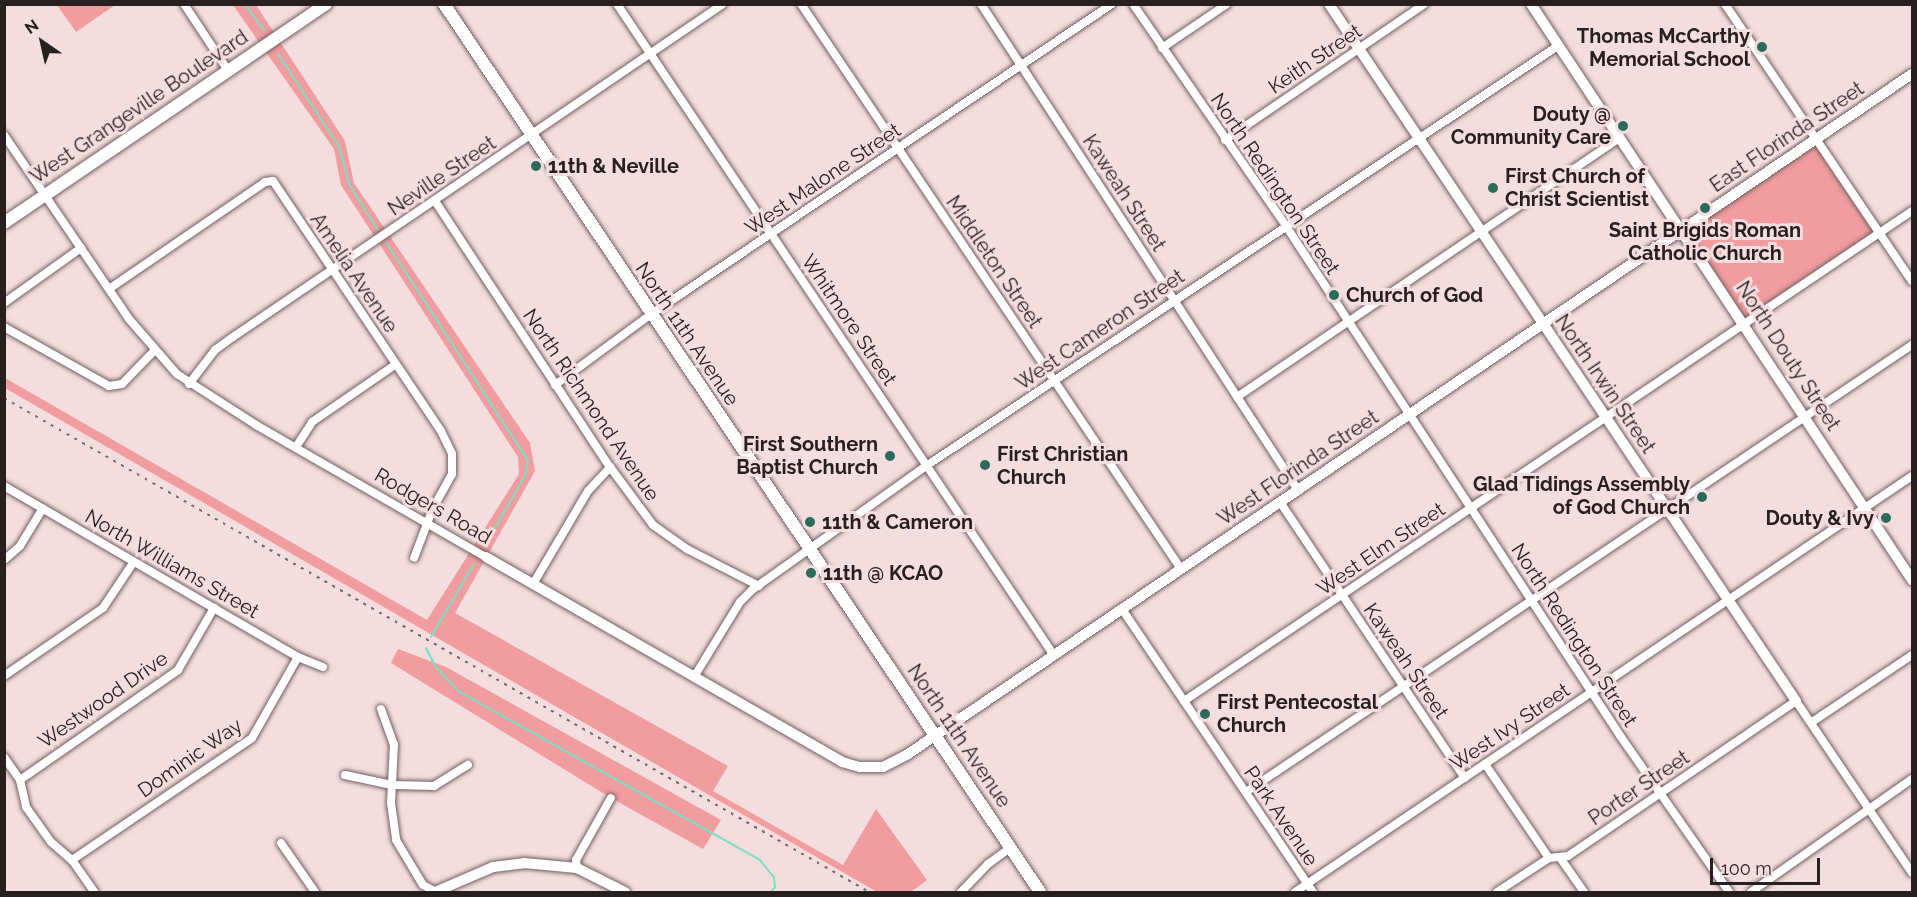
<!DOCTYPE html>
<style>
body{margin:0}
#map{position:relative;width:1917px;height:897px;overflow:hidden;background:#f4ddde;font-family:Raleway,sans-serif}
div>[style]{position:absolute}
[style*='--x']{left:calc(var(--x)*1px);top:calc(var(--y)*1px);width:calc(var(--w)*1px);rotate:calc(var(--a)*1deg)}
.green>*{inset:0;background:#f19c9f}
.stream>*{height:2px;margin:-1px;padding:0 1px;transform-origin:1px;border-radius:1px;background:#7bdfc3}
.roads{filter:drop-shadow(0 0 2px #736060) drop-shadow(0 0 2px #736060)}
.minor>*{height:8px;margin:-4px;padding:0 4px;transform-origin:4px;border-radius:4px;background:#fff}
.tertiary>*{height:10px;margin:-5px;padding:0 5px;transform-origin:5px;border-radius:5px;background:#fff}
.secondary>*{height:12px;margin:-6px;padding:0 6px;transform-origin:6px;border-radius:6px;background:#fff}
.rail>*{height:2px;margin-top:-1px;transform-origin:0;background:repeating-linear-gradient(90deg,#766869 0 3px,transparent 0 9px)}
.dots>*{width:16px;height:16px;translate:-50% -50%;box-sizing:border-box;border:3px solid #f4ddde;border-radius:50%}
span{translate:-50% -50%;white-space:nowrap;text-align:center;line-height:1.15;-webkit-text-stroke:6px #f4ddde;paint-order:stroke}
.poi-label{font-size:20px;color:#282020;font-weight:700}
.right{translate:-100% -50%;text-align:right}
.left{translate:0 -50%;text-align:left}
.street-label{font-size:20px;color:#282020}
.frame{position:absolute;inset:0;border:6px solid #282020;pointer-events:none}
.north{position:absolute;left:12px;top:12px;width:60px;height:60px;-webkit-text-stroke:4px #f4ddde;paint-order:stroke;rotate:326deg;font-size:16px;font-weight:700;line-height:24px;text-align:center;color:#282020}
.north::after{content:'';display:block;margin:auto;width:21px;height:27px;background:#282020;clip-path:polygon(50% 0,100% 100%,50% 72%,0 100%)}
.scale{position:absolute;left:1710px;top:858px;width:110px;height:27px;box-sizing:border-box;border:3px solid #282020;border-top:0;padding-left:8px;font-size:18px;line-height:21px;white-space:nowrap;color:#282020;-webkit-text-stroke:4px #f4ddde;paint-order:stroke}
</style>
<div id="map">
<div class="green">
<i style="clip-path:polygon(57px 5px,115px 5px,76px 32px)"></i>
<i style="clip-path:polygon(233px 5px,256px 5px,345px 141px,354px 183px,530px 443px,535px 471px,455px 613px,728px 766px,713px 791px,843px 865px,876px 809px,927px 880px,911px 892px,877px 892px,5px 388px,5px 378px,427px 620px,519px 474px,518px 457px,341px 185px,334px 149px)"></i>
<i style="clip-path:polygon(1819px 144px,1880px 233px,1746px 324px,1683px 230px)"></i>
<i style="clip-path:polygon(398px 649px,446px 667px,721px 820px,703px 849px,611px 798px,391px 663px)"></i>
</div>
<div class="stream">
<i style="--x:245;--y:4;--w:32;--a:54"></i>
<i style="--x:278;--y:54;--w:110;--a:56.5"></i>
<i style="--x:339;--y:146;--w:39;--a:75"></i>
<i style="--x:349;--y:184;--w:54;--a:57.8"></i>
<i style="--x:386;--y:242;--w:261;--a:57"></i>
<i style="--x:528;--y:461;--w:15;--a:101"></i>
<i style="--x:525;--y:476;--w:80;--a:120.1"></i>
<i style="--x:431;--y:637;--w:85;--a:-59.5"></i>
<i style="--x:426;--y:648;--w:20;--a:63"></i>
<i style="--x:435;--y:666;--w:34;--a:47"></i>
<i style="--x:458;--y:691;--w:346;--a:29.2"></i>
<i style="--x:760;--y:860;--w:22;--a:51"></i>
<i style="--x:774;--y:877;--w:10;--a:84"></i>
<i style="--x:775;--y:887;--w:6;--a:129"></i>
</div>
<div class="roads">
<div class="minor">
<i style="--x:184;--y:4;--w:78;--a:56.5"></i>
<i style="--x:617;--y:4;--w:783;--a:56.15"></i>
<i style="--x:801;--y:4;--w:681;--a:56.08"></i>
<i style="--x:981;--y:4;--w:580;--a:56.89"></i>
<i style="--x:1133;--y:4;--w:270;--a:55.4"></i>
<i style="--x:1286;--y:226;--w:611;--a:56.75"></i>
<i style="--x:1621;--y:737;--w:189;--a:55.1"></i>
<i style="--x:1725;--y:4;--w:334;--a:56"></i>
<i style="--x:1162;--y:48;--w:78;--a:-34.1"></i>
<i style="--x:4;--y:135;--w:222;--a:55.8"></i>
<i style="--x:129;--y:319;--w:73;--a:48.9"></i>
<i style="--x:177;--y:374;--w:94;--a:32.8"></i>
<i style="--x:256;--y:425;--w:265;--a:29.9"></i>
<i style="--x:1225;--y:140;--w:241;--a:-34.3"></i>
<i style="--x:435;--y:201;--w:318;--a:56.7"></i>
<i style="--x:610;--y:467;--w:72;--a:53.4"></i>
<i style="--x:653;--y:525;--w:42;--a:35.2"></i>
<i style="--x:687;--y:549;--w:81;--a:27.2"></i>
<i style="--x:109;--y:289;--w:189;--a:-34.4"></i>
<i style="--x:265;--y:182;--w:8;--a:-7"></i>
<i style="--x:273;--y:181;--w:301;--a:56.1"></i>
<i style="--x:441;--y:431;--w:25;--a:64"></i>
<i style="--x:452;--y:454;--w:20;--a:90"></i>
<i style="--x:452;--y:474;--w:39;--a:119"></i>
<i style="--x:433;--y:508;--w:53;--a:110.8"></i>
<i style="--x:4;--y:303;--w:95;--a:-35.5"></i>
<i style="--x:4;--y:327;--w:120;--a:29.3"></i>
<i style="--x:109;--y:386;--w:13;--a:-9"></i>
<i style="--x:122;--y:384;--w:46;--a:-45.9"></i>
<i style="--x:189;--y:384;--w:43;--a:-52.6"></i>
<i style="--x:215;--y:350;--w:22;--a:-36"></i>
<i style="--x:233;--y:337;--w:592;--a:-34.2"></i>
<i style="--x:555;--y:385;--w:118;--a:-36.4"></i>
<i style="--x:650;--y:315;--w:557;--a:-33.95"></i>
<i style="--x:1237;--y:397;--w:462;--a:-34.1"></i>
<i style="--x:296;--y:447;--w:30;--a:-57"></i>
<i style="--x:312;--y:422;--w:101;--a:-34.5"></i>
<i style="--x:4;--y:486;--w:340;--a:30.2"></i>
<i style="--x:298;--y:657;--w:27;--a:22"></i>
<i style="--x:1280;--y:502;--w:332;--a:56.2"></i>
<i style="--x:4;--y:560;--w:21;--a:-41"></i>
<i style="--x:20;--y:546;--w:44;--a:-58.8"></i>
<i style="--x:533;--y:584;--w:108;--a:-59.4"></i>
<i style="--x:588;--y:491;--w:33;--a:-47"></i>
<i style="--x:1122;--y:609;--w:341;--a:56"></i>
<i style="--x:4;--y:676;--w:120;--a:-34.5"></i>
<i style="--x:103;--y:608;--w:54;--a:-56.3"></i>
<i style="--x:694;--y:677;--w:88;--a:-58.5"></i>
<i style="--x:740;--y:602;--w:17;--a:-45"></i>
<i style="--x:752;--y:590;--w:214;--a:-35.5"></i>
<i style="--x:926;--y:466;--w:759;--a:-33.61"></i>
<i style="--x:1184;--y:701;--w:878;--a:-33.94"></i>
<i style="--x:381;--y:709;--w:37;--a:70"></i>
<i style="--x:394;--y:744;--w:59;--a:92.9"></i>
<i style="--x:391;--y:803;--w:37;--a:82"></i>
<i style="--x:396;--y:840;--w:52;--a:59"></i>
<i style="--x:423;--y:885;--w:15;--a:28"></i>
<i style="--x:1812;--y:722;--w:120;--a:-33.8"></i>
<i style="--x:4;--y:757;--w:28;--a:55"></i>
<i style="--x:20;--y:780;--w:28;--a:77"></i>
<i style="--x:26;--y:807;--w:43;--a:54.5"></i>
<i style="--x:51;--y:842;--w:28;--a:41"></i>
<i style="--x:72;--y:860;--w:39;--a:55"></i>
<i style="--x:1485;--y:764;--w:114;--a:55.8"></i>
<i style="--x:345;--y:775;--w:48;--a:12"></i>
<i style="--x:392;--y:785;--w:42;--a:1.4"></i>
<i style="--x:434;--y:786;--w:40;--a:-32"></i>
<i style="--x:20;--y:780;--w:193;--a:-34.8"></i>
<i style="--x:178;--y:670;--w:72;--a:-59.9"></i>
<i style="--x:1246;--y:792;--w:802;--a:-33.87"></i>
<i style="--x:281;--y:843;--w:60;--a:55.2"></i>
<i style="--x:1561;--y:859;--w:40;--a:55.1"></i>
<i style="--x:72;--y:860;--w:217;--a:-34.1"></i>
<i style="--x:252;--y:738;--w:93;--a:-60.4"></i>
<i style="--x:577;--y:868;--w:8;--a:-97"></i>
<i style="--x:576;--y:860;--w:71;--a:-60.6"></i>
<i style="--x:961;--y:892;--w:39;--a:-46"></i>
<i style="--x:988;--y:864;--w:27;--a:-36"></i>
<i style="--x:1295;--y:892;--w:744;--a:-33.99"></i>
<i style="--x:1497;--y:892;--w:62;--a:-33.2"></i>
<i style="--x:1549;--y:858;--w:19;--a:-6"></i>
<i style="--x:1568;--y:856;--w:276;--a:-34.2"></i>
<i style="--x:1796;--y:701;--w:207;--a:56"></i>
<i style="--x:1751;--y:892;--w:197;--a:-35.1"></i>
</div>
<div class="tertiary">
<i style="--x:1329;--y:4;--w:839;--a:56.18"></i>
<i style="--x:1531;--y:4;--w:691;--a:56.52"></i>
<i style="--x:486;--y:557;--w:411;--a:29.9"></i>
<i style="--x:842;--y:762;--w:19;--a:16"></i>
<i style="--x:860;--y:767;--w:23;--a:0"></i>
<i style="--x:883;--y:767;--w:28;--a:-27"></i>
<i style="--x:908;--y:754;--w:1213;--a:-34.11"></i>
<i style="--x:435;--y:892;--w:63;--a:-23.3"></i>
<i style="--x:493;--y:867;--w:31;--a:-7"></i>
<i style="--x:524;--y:863;--w:53;--a:5.4"></i>
<i style="--x:577;--y:868;--w:54;--a:26.6"></i>
</div>
<div class="secondary">
<i style="--x:444;--y:4;--w:1069;--a:56.13"></i>
<i style="--x:4;--y:223;--w:389;--a:-34.2"></i>
</div>
</div>
<div class="rail">
<i style="--x:4;--y:398;--w:996;--a:29.73"></i>
</div>
<div class="dots">
<i style="left:1762px;top:47px;background:#2a6b5a"></i>
<i style="left:1623px;top:126px;background:#2a6b5a"></i>
<i style="left:536px;top:166px;background:#2a6b5a"></i>
<i style="left:1493px;top:188px;background:#2a6b5a"></i>
<i style="left:1705px;top:208px;background:#2a6b5a"></i>
<i style="left:1334px;top:295px;background:#2a6b5a"></i>
<i style="left:890px;top:456px;background:#2a6b5a"></i>
<i style="left:985px;top:465px;background:#2a6b5a"></i>
<i style="left:1702px;top:497px;background:#2a6b5a"></i>
<i style="left:1886px;top:518px;background:#2a6b5a"></i>
<i style="left:810px;top:522px;background:#2a6b5a"></i>
<i style="left:811px;top:573px;background:#2a6b5a"></i>
<i style="left:1205px;top:714px;background:#2a6b5a"></i>
</div>
<div class="poi-label">
<span class="right" style="left:1750px;top:48px">Thomas McCarthy<br>Memorial School</span>
<span class="right" style="left:1611px;top:126px">Douty @<br>Community Care</span>
<span class="left" style="left:548px;top:166px">11th &amp; Neville</span>
<span class="left" style="left:1505px;top:188px">First Church of<br>Christ Scientist</span>
<span style="left:1705px;top:242px">Saint Brigids Roman<br>Catholic Church</span>
<span class="left" style="left:1346px;top:295px">Church of God</span>
<span class="right" style="left:878px;top:456px">First Southern<br>Baptist Church</span>
<span class="left" style="left:997px;top:466px">First Christian<br>Church</span>
<span class="right" style="left:1690px;top:496px">Glad Tidings Assembly<br>of God Church</span>
<span class="right" style="left:1874px;top:518px">Douty &amp; Ivy</span>
<span class="left" style="left:822px;top:522px">11th &amp; Cameron</span>
<span class="left" style="left:823px;top:573px">11th @ KCAO</span>
<span class="left" style="left:1217px;top:714px">First Pentecostal<br>Church</span>
</div>
<div class="street-label">
<span style="left:1315px;top:59px;rotate:-34deg">Keith Street</span>
<span style="left:139px;top:107px;rotate:-34deg">West Grangeville Boulevard</span>
<span style="left:1787px;top:137px;rotate:-34deg">East Florinda Street</span>
<span style="left:442px;top:176px;rotate:-34deg">Neville Street</span>
<span style="left:823px;top:179px;rotate:-34deg">West Malone Street</span>
<span style="left:1275px;top:184px;rotate:56deg">North Redington Street</span>
<span style="left:1124px;top:193px;rotate:57deg">Kaweah Street</span>
<span style="left:994px;top:262px;rotate:56deg">Middleton Street</span>
<span style="left:354px;top:273px;rotate:56deg">Amelia Avenue</span>
<span style="left:849px;top:320px;rotate:56deg">Whitmore Street</span>
<span style="left:1100px;top:330px;rotate:-34deg">West Cameron Street</span>
<span style="left:687px;top:334px;rotate:56deg">North 11th Avenue</span>
<span style="left:1788px;top:356px;rotate:57deg">North Douty Street</span>
<span style="left:1605px;top:384px;rotate:56deg">North Irwin Street</span>
<span style="left:591px;top:405px;rotate:56deg">North Richmond Avenue</span>
<span style="left:1298px;top:468px;rotate:-34deg">West Florinda Street</span>
<span style="left:433px;top:506px;rotate:30deg">Rodgers Road</span>
<span style="left:1381px;top:549px;rotate:-34deg">West Elm Street</span>
<span style="left:172px;top:564px;rotate:30deg">North Williams Street</span>
<span style="left:1574px;top:635px;rotate:57deg">North Redington Street</span>
<span style="left:1406px;top:661px;rotate:56deg">Kaweah Street</span>
<span style="left:103px;top:700px;rotate:-35deg">Westwood Drive</span>
<span style="left:1510px;top:727px;rotate:-34deg">West Ivy Street</span>
<span style="left:959px;top:736px;rotate:56deg">North 11th Avenue</span>
<span style="left:190px;top:758px;rotate:-35deg">Dominic Way</span>
<span style="left:1639px;top:788px;rotate:-34deg">Porter Street</span>
<span style="left:1281px;top:816px;rotate:56deg">Park Avenue</span>
</div>
<div class="frame"></div>
<div class="north">N</div>
<div class="scale">100 m</div>
</div>
